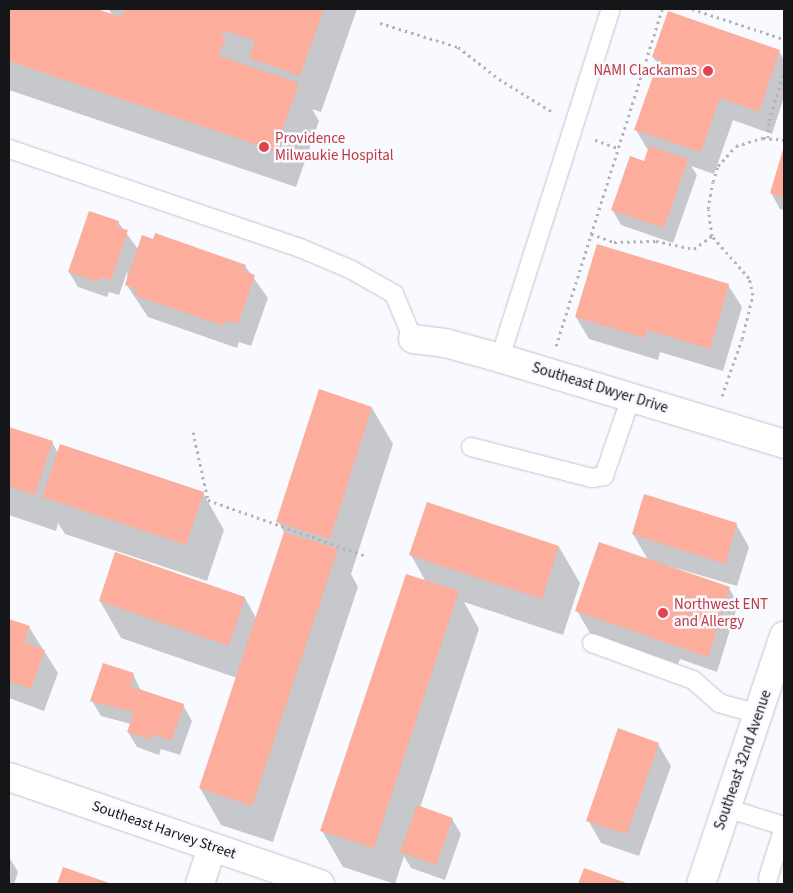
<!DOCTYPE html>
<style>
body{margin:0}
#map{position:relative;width:793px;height:893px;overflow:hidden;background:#f9faff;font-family:"Source Sans 3",sans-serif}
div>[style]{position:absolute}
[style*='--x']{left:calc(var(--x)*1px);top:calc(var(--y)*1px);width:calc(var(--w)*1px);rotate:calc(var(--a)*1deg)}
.shadow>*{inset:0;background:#0003}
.building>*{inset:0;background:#fcad9c}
.path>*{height:3px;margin-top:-1.5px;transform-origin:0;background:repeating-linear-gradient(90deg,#b3b4b8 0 2.5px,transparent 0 6.5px)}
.roads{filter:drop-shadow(0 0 1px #c2c4ca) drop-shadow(0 0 1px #c2c4ca)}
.lane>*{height:18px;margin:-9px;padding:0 9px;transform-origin:9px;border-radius:9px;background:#fff}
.street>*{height:28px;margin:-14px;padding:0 14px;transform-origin:14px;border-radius:14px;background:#fff}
.secondary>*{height:28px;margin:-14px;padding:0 14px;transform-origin:14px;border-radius:14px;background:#fff}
.dots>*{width:14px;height:14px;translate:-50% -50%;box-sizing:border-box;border:2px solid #f9faff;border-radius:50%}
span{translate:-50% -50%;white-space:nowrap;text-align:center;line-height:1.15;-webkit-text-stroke:5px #f9faff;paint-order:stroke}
.health-label{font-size:15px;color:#be3a42}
.right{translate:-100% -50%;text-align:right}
.left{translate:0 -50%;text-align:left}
.street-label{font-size:15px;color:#151618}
.frame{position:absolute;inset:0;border:10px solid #151618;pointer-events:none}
</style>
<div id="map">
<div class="shadow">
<i style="clip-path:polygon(9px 9px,93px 9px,112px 15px,109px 9px,357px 9px,321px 112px,312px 109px,319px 121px,296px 187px,9px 90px)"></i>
<i style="clip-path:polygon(779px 51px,784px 60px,784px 97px,772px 134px,733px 120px,714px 174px,691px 166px,697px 175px,673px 243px,621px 225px,612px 209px,645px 162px,649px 152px,636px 130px,658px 65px,653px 57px)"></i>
<i style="clip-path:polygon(784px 150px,784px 210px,780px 209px,771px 193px)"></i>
<i style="clip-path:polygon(118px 222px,138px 249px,245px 266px,268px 298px,251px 346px,239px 342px,237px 348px,148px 317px,126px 284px,128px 270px,119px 295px,109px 292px,107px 297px,78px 287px,69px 272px)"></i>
<i style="clip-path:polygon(728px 285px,742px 307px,723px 371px,660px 352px,658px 360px,589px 339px,576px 317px)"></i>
<i style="clip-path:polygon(372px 408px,393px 444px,351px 574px,358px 587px,273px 842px,221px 825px,200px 788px,237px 678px,121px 638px,100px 601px,245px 598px,256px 618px,285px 534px,278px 521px)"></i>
<i style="clip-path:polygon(9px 428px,52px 442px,58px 453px,203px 493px,224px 530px,207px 581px,65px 534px,58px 523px,56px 531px,9px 515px)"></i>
<i style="clip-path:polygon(736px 524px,749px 547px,737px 586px,648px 560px,633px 534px)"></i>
<i style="clip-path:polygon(559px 547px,580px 583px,563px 635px,464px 602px,479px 629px,420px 808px,452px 819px,461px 834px,445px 880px,411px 868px,404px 856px,395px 884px,343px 867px,322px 831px,426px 582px,411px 555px)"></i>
<i style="clip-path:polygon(729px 588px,738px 604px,717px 672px,680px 659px,678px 664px,590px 633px,577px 611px)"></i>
<i style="clip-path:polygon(9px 620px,29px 627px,58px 673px,44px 711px,9px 698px)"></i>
<i style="clip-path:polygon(133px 674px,141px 691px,183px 705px,192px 721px,180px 755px,161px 749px,159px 755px,137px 747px,128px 732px,131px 724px,101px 716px,92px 701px)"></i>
<i style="clip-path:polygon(658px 744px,671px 766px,639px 856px,601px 843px,588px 820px)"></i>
<i style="clip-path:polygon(9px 857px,18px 872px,14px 884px,9px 884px)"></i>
<i style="clip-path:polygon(64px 869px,109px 884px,58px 884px)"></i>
</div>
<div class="building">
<i style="clip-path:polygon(9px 9px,97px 9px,121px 17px,124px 9px,324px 9px,300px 76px,249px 58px,255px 41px,223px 30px,221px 35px,226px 37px,219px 56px,299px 83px,275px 151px,9px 61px)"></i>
<i style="clip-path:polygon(668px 11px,780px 50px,759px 112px,720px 98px,701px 152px,634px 130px,659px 59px,652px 57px)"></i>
<i style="clip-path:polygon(649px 146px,688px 159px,664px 228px,611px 210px,630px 156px,644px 161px)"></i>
<i style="clip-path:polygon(784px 146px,784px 198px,770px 193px)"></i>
<i style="clip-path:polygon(89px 211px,119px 221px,117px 227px,128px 230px,111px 280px,101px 277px,98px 282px,68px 272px)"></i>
<i style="clip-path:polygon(155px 233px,246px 265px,244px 271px,255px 275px,238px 324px,226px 320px,224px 326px,134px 295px,136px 289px,125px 285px,142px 235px,153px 239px)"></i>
<i style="clip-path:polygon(597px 244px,729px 284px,710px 349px,647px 330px,645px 338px,575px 317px)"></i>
<i style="clip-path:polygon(319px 389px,372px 407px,330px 539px,276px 522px)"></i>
<i style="clip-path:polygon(9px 427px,53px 441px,35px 495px,9px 486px)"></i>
<i style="clip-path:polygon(60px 444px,204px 492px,186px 545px,42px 497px)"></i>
<i style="clip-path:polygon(644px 494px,737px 523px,725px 564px,632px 534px)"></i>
<i style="clip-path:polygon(427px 502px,559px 546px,542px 599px,409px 555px)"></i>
<i style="clip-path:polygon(284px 532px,338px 549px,252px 806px,199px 788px)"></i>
<i style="clip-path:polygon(599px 542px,730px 587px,708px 657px,575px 611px)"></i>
<i style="clip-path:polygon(115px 552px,245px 597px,229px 646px,99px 601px)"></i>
<i style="clip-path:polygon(406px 574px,459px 591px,374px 848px,320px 831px)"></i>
<i style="clip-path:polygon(9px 619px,30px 626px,24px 642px,45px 650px,31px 689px,9px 681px)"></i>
<i style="clip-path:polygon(103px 663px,134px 673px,130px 686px,184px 704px,172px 740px,153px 734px,151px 740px,127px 732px,134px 712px,90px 701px)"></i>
<i style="clip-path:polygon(618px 728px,659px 743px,627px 834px,586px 821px)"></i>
<i style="clip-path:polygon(417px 805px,453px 818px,436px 865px,400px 852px)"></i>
<i style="clip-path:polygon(63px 867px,112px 884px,57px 884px)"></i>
<i style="clip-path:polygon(584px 868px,629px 884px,578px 884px)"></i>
</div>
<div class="path">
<i style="--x:692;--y:9;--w:97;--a:18.1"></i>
<i style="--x:380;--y:23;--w:82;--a:17.1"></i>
<i style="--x:458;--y:47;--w:52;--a:38"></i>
<i style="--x:499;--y:79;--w:65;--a:31.7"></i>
<i style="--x:768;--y:138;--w:17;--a:-87"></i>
<i style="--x:769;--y:121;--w:51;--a:-73"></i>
<i style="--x:595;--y:140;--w:24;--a:19"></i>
<i style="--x:591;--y:234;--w:24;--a:19"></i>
<i style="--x:614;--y:242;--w:42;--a:-1.4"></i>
<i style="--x:656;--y:241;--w:39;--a:12"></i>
<i style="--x:694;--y:249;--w:22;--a:-36"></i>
<i style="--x:556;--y:346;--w:353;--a:-72.5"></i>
<i style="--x:722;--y:396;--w:60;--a:-70.7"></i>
<i style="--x:742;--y:339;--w:45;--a:-76"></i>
<i style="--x:753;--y:295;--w:17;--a:-103"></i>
<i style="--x:749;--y:278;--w:56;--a:-131.4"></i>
<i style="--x:712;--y:236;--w:27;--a:-98"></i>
<i style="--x:708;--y:209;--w:27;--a:-80"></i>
<i style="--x:713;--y:182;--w:17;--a:-73"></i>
<i style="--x:718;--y:166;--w:27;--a:-48"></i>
<i style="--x:736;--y:146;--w:28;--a:-17"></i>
<i style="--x:763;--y:138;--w:21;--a:5"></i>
<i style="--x:193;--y:432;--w:70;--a:77.6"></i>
<i style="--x:208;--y:500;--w:168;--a:19.5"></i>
</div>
<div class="roads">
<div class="lane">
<i style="--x:9;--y:149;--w:307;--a:18.8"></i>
<i style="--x:300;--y:248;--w:54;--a:22.8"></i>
<i style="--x:350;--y:269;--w:51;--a:29.6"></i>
<i style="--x:394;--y:294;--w:49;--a:67.1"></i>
<i style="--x:500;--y:358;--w:366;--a:-72.4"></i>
<i style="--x:471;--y:447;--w:125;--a:14.4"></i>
<i style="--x:592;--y:478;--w:12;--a:-9"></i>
<i style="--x:604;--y:476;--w:83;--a:-71.1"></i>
<i style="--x:592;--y:643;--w:108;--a:20.1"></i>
<i style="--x:693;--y:680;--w:35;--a:41"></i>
<i style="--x:719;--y:703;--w:41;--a:15.8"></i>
<i style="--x:726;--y:808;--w:61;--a:17.2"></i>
<i style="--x:768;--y:878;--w:53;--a:-72.6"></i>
</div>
<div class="street">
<i style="--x:413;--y:339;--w:32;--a:7"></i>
<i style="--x:445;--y:343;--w:57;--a:15.3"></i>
<i style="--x:500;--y:358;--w:297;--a:16.8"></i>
<i style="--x:200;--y:884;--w:39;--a:-72"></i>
</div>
<div class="secondary">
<i style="--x:9;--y:777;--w:329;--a:19"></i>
<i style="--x:701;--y:884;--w:262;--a:-71.5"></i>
</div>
</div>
<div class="dots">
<i style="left:708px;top:71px;background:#e0444e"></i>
<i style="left:264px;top:147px;background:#e0444e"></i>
<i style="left:663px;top:613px;background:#e0444e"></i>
</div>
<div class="health-label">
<span class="right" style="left:697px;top:71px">NAMI Clackamas</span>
<span class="left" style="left:275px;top:147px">Providence<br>Milwaukie Hospital</span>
<span class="left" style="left:674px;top:613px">Northwest ENT<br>and Allergy</span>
</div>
<div class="street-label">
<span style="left:600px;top:388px;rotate:17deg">Southeast Dwyer Drive</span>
<span style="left:743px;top:760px;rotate:-71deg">Southeast 32nd Avenue</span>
<span style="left:164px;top:830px;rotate:19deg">Southeast Harvey Street</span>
</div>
<div class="frame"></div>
</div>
